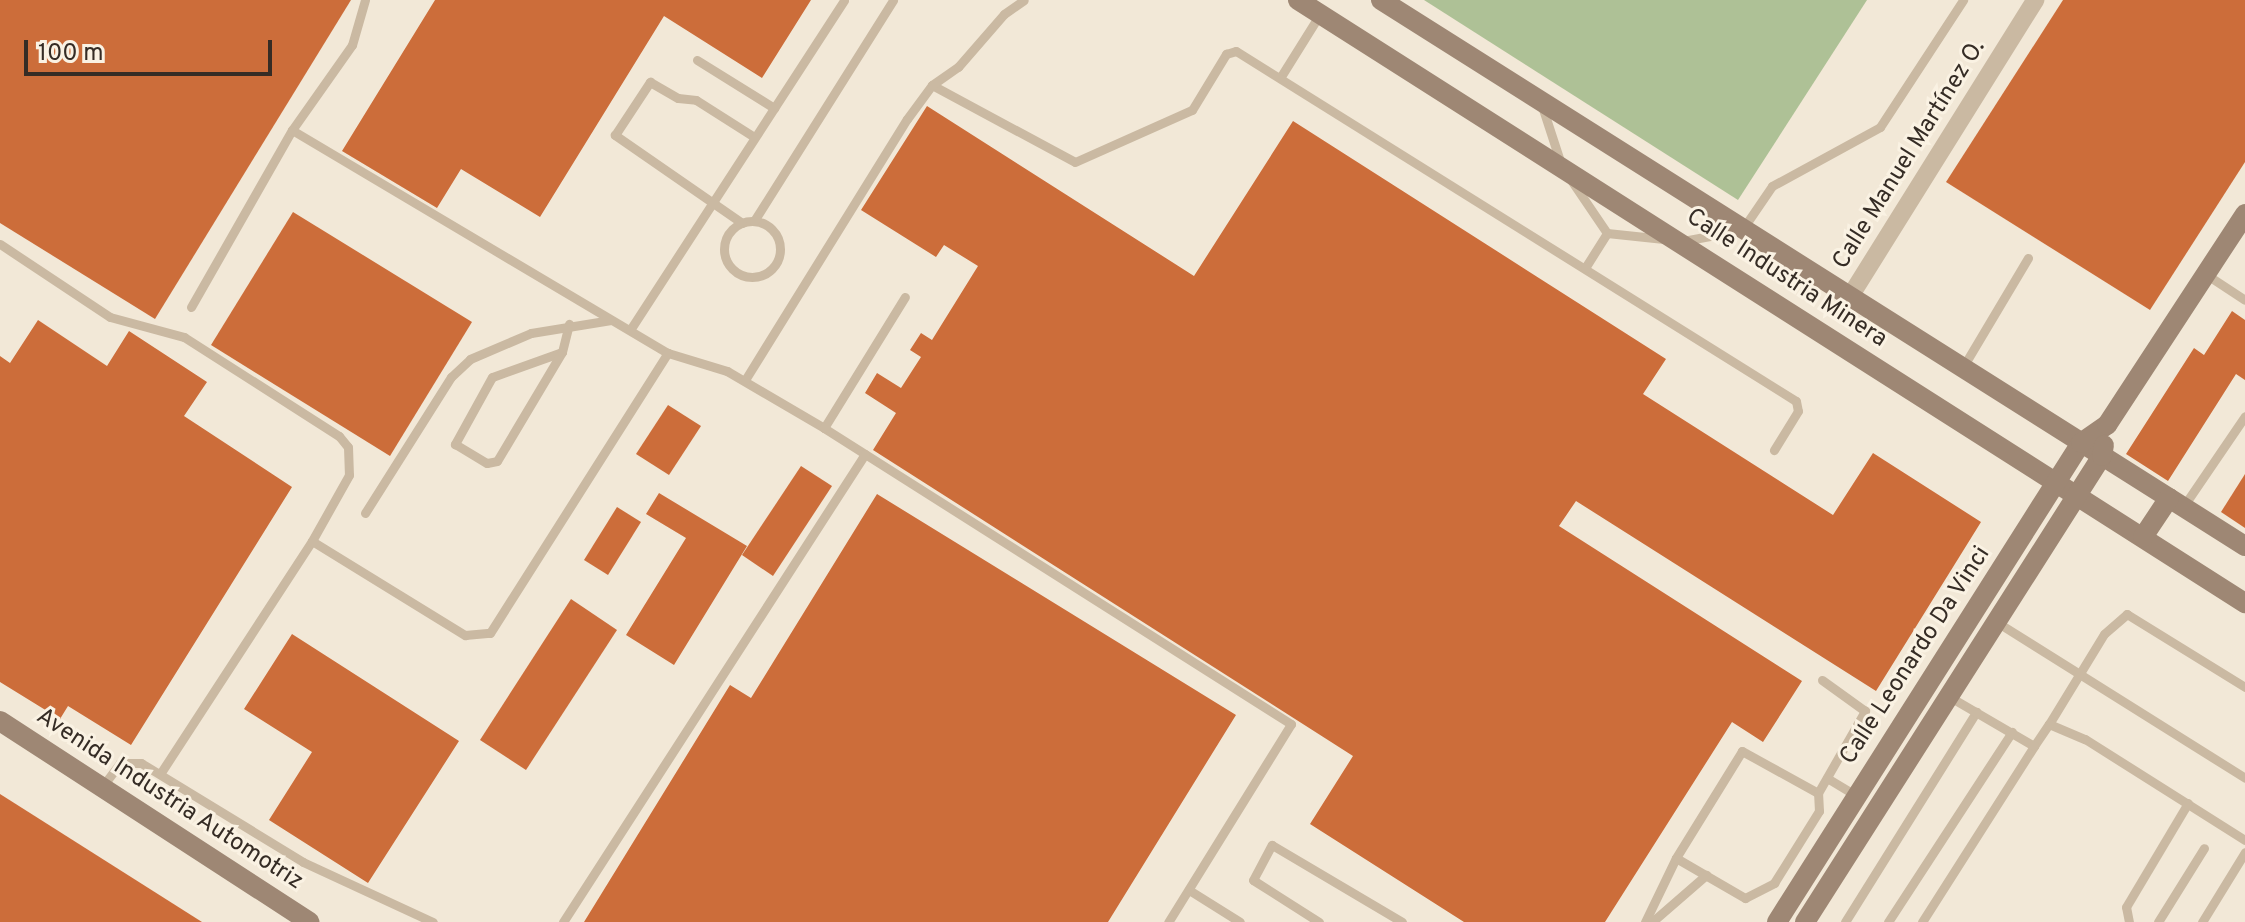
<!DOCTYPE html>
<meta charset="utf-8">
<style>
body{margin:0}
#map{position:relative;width:2245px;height:922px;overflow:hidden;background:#f2e8d7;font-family:Overpass,sans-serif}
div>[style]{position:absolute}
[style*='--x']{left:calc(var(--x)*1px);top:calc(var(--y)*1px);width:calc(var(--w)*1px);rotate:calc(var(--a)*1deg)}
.green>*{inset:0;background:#aec196}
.building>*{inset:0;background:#cc6d3a}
.lane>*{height:9px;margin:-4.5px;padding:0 4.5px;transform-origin:4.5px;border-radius:4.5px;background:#cab9a2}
.lane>.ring{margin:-4.5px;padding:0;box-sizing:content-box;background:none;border:9px solid #cab9a2;border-radius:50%}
.street>*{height:18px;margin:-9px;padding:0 9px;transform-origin:9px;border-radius:9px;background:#cab9a2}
.secondary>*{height:20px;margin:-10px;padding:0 10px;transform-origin:10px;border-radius:10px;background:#9e8774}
span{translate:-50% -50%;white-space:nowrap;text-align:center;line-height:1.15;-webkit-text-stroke:6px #faf2e3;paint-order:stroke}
.street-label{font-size:24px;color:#352c25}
.scale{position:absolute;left:24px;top:40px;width:248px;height:36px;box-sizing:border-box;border:4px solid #352c25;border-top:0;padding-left:10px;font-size:24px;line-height:28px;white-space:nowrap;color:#352c25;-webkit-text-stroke:6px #faf2e3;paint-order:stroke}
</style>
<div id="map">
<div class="green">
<i style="clip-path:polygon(1424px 0,1867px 0,1738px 200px)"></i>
</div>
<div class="building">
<i style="clip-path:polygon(0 0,351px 0,155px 319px,0 223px)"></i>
<i style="clip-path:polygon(435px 0,811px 0,762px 78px,664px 16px,540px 217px,461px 169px,437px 208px,342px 151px)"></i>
<i style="clip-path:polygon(2063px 0,2245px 0,2245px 162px,2150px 310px,1946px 182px)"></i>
<i style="clip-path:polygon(927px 106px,1194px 276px,1293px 121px,1666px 359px,1643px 394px,1833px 515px,1873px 453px,1981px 522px,1876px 691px,1576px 501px,1559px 526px,1802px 681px,1763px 742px,1732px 722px,1605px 922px,1464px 922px,1310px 824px,1353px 756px,873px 450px,896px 413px,865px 393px,877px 373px,901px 388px,921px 357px,910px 350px,921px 333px,932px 340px,978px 266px,944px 245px,936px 257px,861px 210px)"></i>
<i style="clip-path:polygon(293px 212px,472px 322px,390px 456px,211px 345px)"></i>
<i style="clip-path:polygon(2232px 311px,2245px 320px,2245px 380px,2236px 374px,2168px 481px,2126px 454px,2194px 348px,2204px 355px)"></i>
<i style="clip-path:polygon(38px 320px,107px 366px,129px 331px,207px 382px,184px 416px,292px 487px,131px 745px,68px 706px,60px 719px,0 682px,0 356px,10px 363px)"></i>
<i style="clip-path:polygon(668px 405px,701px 426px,669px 475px,636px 454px)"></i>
<i style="clip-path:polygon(801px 466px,832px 486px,773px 576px,742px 555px)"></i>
<i style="clip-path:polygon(2245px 474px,2245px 528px,2221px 512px)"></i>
<i style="clip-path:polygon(659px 493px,747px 546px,674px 665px,626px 635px,686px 538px,646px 514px)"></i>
<i style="clip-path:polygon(877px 494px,1236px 715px,1108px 922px,584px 922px,730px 685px,751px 698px)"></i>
<i style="clip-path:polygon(617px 507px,641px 522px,608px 575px,584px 560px)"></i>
<i style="clip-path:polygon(571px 599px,617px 630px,526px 770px,480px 740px)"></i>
<i style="clip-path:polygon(292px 634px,459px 741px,368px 883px,269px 820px,312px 752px,244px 709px)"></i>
<i style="clip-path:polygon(0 794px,202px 922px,0 922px)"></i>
</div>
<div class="lane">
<i style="--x:697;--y:60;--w:91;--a:31.9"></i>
<i style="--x:1280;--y:78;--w:75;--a:-58"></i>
<i style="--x:932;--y:85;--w:162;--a:28.3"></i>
<i style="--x:1075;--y:162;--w:128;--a:-24"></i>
<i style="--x:1192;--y:110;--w:66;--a:-58.7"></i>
<i style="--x:1226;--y:54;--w:10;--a:-17"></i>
<i style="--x:1236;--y:51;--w:660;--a:32.01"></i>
<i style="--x:1796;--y:401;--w:10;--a:79"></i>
<i style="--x:1798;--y:411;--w:46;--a:121.6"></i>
<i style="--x:1542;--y:106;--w:61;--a:71.9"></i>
<i style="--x:292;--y:130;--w:104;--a:-54.8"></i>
<i style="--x:352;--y:45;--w:47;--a:-73.9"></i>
<i style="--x:1571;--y:180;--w:64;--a:55.8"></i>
<i style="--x:1607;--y:233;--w:57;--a:6"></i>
<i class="ring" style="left:724px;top:221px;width:47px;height:47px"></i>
<i style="--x:754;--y:221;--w:261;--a:-57.8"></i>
<i style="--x:742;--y:223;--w:155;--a:-145.3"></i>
<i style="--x:615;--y:135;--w:64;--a:-56.6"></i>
<i style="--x:650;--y:82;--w:32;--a:30"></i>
<i style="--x:678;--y:98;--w:18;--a:6"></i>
<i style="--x:696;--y:100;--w:69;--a:32.5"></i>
<i style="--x:1683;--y:241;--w:60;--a:-10.6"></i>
<i style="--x:1742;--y:230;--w:53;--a:-55.7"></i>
<i style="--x:1772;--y:186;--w:123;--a:-28.6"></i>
<i style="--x:1880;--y:127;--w:152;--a:-56.8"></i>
<i style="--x:0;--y:244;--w:132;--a:33.6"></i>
<i style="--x:110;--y:317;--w:77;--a:15.1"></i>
<i style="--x:184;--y:337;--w:184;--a:32.6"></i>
<i style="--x:339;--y:436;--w:14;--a:51"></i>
<i style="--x:348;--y:447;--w:28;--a:88"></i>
<i style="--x:349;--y:475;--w:76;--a:119.3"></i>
<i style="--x:1585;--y:268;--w:41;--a:-57.8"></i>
<i style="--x:2207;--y:275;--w:45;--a:33.3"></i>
<i style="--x:191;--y:307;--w:204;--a:-60.3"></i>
<i style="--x:292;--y:130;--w:437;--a:30.7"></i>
<i style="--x:668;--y:353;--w:62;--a:17"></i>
<i style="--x:727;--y:371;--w:113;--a:30.4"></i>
<i style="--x:824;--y:428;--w:553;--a:32.37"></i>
<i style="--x:1291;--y:724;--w:233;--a:121.8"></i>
<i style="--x:630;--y:330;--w:393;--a:-57"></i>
<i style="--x:562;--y:352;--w:74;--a:160.3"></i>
<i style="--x:492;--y:377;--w:77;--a:118.9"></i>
<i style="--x:455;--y:444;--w:37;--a:31"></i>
<i style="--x:487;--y:463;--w:10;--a:-11"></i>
<i style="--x:497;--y:461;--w:127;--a:-59.2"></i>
<i style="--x:562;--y:352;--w:29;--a:-76"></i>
<i style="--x:1963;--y:367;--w:127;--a:-59.2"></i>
<i style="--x:745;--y:380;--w:307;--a:-58.2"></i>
<i style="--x:907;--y:119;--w:42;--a:-53.7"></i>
<i style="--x:932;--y:85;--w:32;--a:-35"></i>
<i style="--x:958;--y:67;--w:70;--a:-49"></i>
<i style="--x:1004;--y:14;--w:24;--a:-35"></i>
<i style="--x:824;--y:428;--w:154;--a:-58.3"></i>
<i style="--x:2183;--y:507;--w:110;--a:-55.7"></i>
<i style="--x:365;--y:513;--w:161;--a:-57.7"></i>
<i style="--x:451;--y:377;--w:26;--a:-43"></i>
<i style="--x:470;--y:359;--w:66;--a:-23.1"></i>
<i style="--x:531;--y:333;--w:81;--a:-9.2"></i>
<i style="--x:1995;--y:621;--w:295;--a:32.1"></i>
<i style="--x:2245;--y:687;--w:139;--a:-148.3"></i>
<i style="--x:2127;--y:614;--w:30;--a:139"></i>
<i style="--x:2104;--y:634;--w:105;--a:121.4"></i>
<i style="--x:2049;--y:724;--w:39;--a:23"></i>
<i style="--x:2085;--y:739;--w:189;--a:32.3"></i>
<i style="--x:2034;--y:746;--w:27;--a:-56"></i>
<i style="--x:160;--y:774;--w:278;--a:-56.9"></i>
<i style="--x:312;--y:541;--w:180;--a:31.6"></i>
<i style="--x:465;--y:635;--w:25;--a:-5"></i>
<i style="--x:490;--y:633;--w:332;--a:-57.6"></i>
<i style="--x:1827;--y:778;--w:35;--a:31"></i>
<i style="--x:102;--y:787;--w:30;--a:-53"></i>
<i style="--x:120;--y:763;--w:21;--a:0"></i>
<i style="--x:141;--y:763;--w:190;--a:31.4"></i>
<i style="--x:303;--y:862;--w:143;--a:24.8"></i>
<i style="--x:1818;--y:793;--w:87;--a:-151.1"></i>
<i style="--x:1742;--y:751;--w:126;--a:121.7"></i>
<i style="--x:1676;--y:858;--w:80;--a:30.1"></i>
<i style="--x:1745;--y:898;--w:33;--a:-27"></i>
<i style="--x:1774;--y:883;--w:85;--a:-58"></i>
<i style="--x:1819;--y:811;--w:18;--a:-93"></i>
<i style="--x:1818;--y:793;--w:95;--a:-60.2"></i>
<i style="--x:1865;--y:711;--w:53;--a:-144.2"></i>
<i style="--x:1189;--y:890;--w:60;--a:32.1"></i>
<i style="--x:563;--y:922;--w:557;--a:-57.17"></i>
<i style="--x:1319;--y:922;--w:78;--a:-147.5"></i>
<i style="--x:1253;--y:880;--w:40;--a:-62"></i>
<i style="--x:1272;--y:845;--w:151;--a:30.6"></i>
<i style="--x:1645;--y:922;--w:71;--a:-64.2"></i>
<i style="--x:1652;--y:922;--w:72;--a:-41"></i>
<i style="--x:1845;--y:922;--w:248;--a:-58"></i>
<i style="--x:1888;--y:922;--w:227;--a:-56.9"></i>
<i style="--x:1922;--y:922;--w:209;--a:-57.5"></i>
<i style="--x:2034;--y:746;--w:99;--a:-149.8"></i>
<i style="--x:2129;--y:922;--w:15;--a:-101"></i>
<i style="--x:2126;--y:907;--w:121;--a:-59.2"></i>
<i style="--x:2158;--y:922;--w:87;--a:-58.1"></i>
<i style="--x:2202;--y:922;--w:82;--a:-58.4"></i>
</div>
<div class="street">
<i style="--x:1851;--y:295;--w:348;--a:-58"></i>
</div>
<div class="secondary">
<i style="--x:1298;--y:0;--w:1123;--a:32.49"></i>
<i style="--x:1381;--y:0;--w:1022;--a:32.29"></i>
<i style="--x:2143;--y:537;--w:47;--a:-56.3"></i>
<i style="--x:0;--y:721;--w:369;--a:33"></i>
<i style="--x:1777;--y:922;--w:567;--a:-57.6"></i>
<i style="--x:2081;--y:443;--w:32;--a:-35"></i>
<i style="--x:2107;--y:425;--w:252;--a:-56.8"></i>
<i style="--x:1805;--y:922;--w:553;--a:-57.49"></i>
<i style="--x:2102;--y:456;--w:11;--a:-80"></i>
</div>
<div class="street-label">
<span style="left:1910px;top:155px;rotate:-58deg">Calle Manuel Martínez O.</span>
<span style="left:1786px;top:279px;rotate:33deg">Calle Industria Minera</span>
<span style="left:1916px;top:656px;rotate:-57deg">Calle Leonardo Da Vinci</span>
<span style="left:169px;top:800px;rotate:33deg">Avenida Industria Automotriz</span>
</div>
<div class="scale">100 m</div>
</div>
